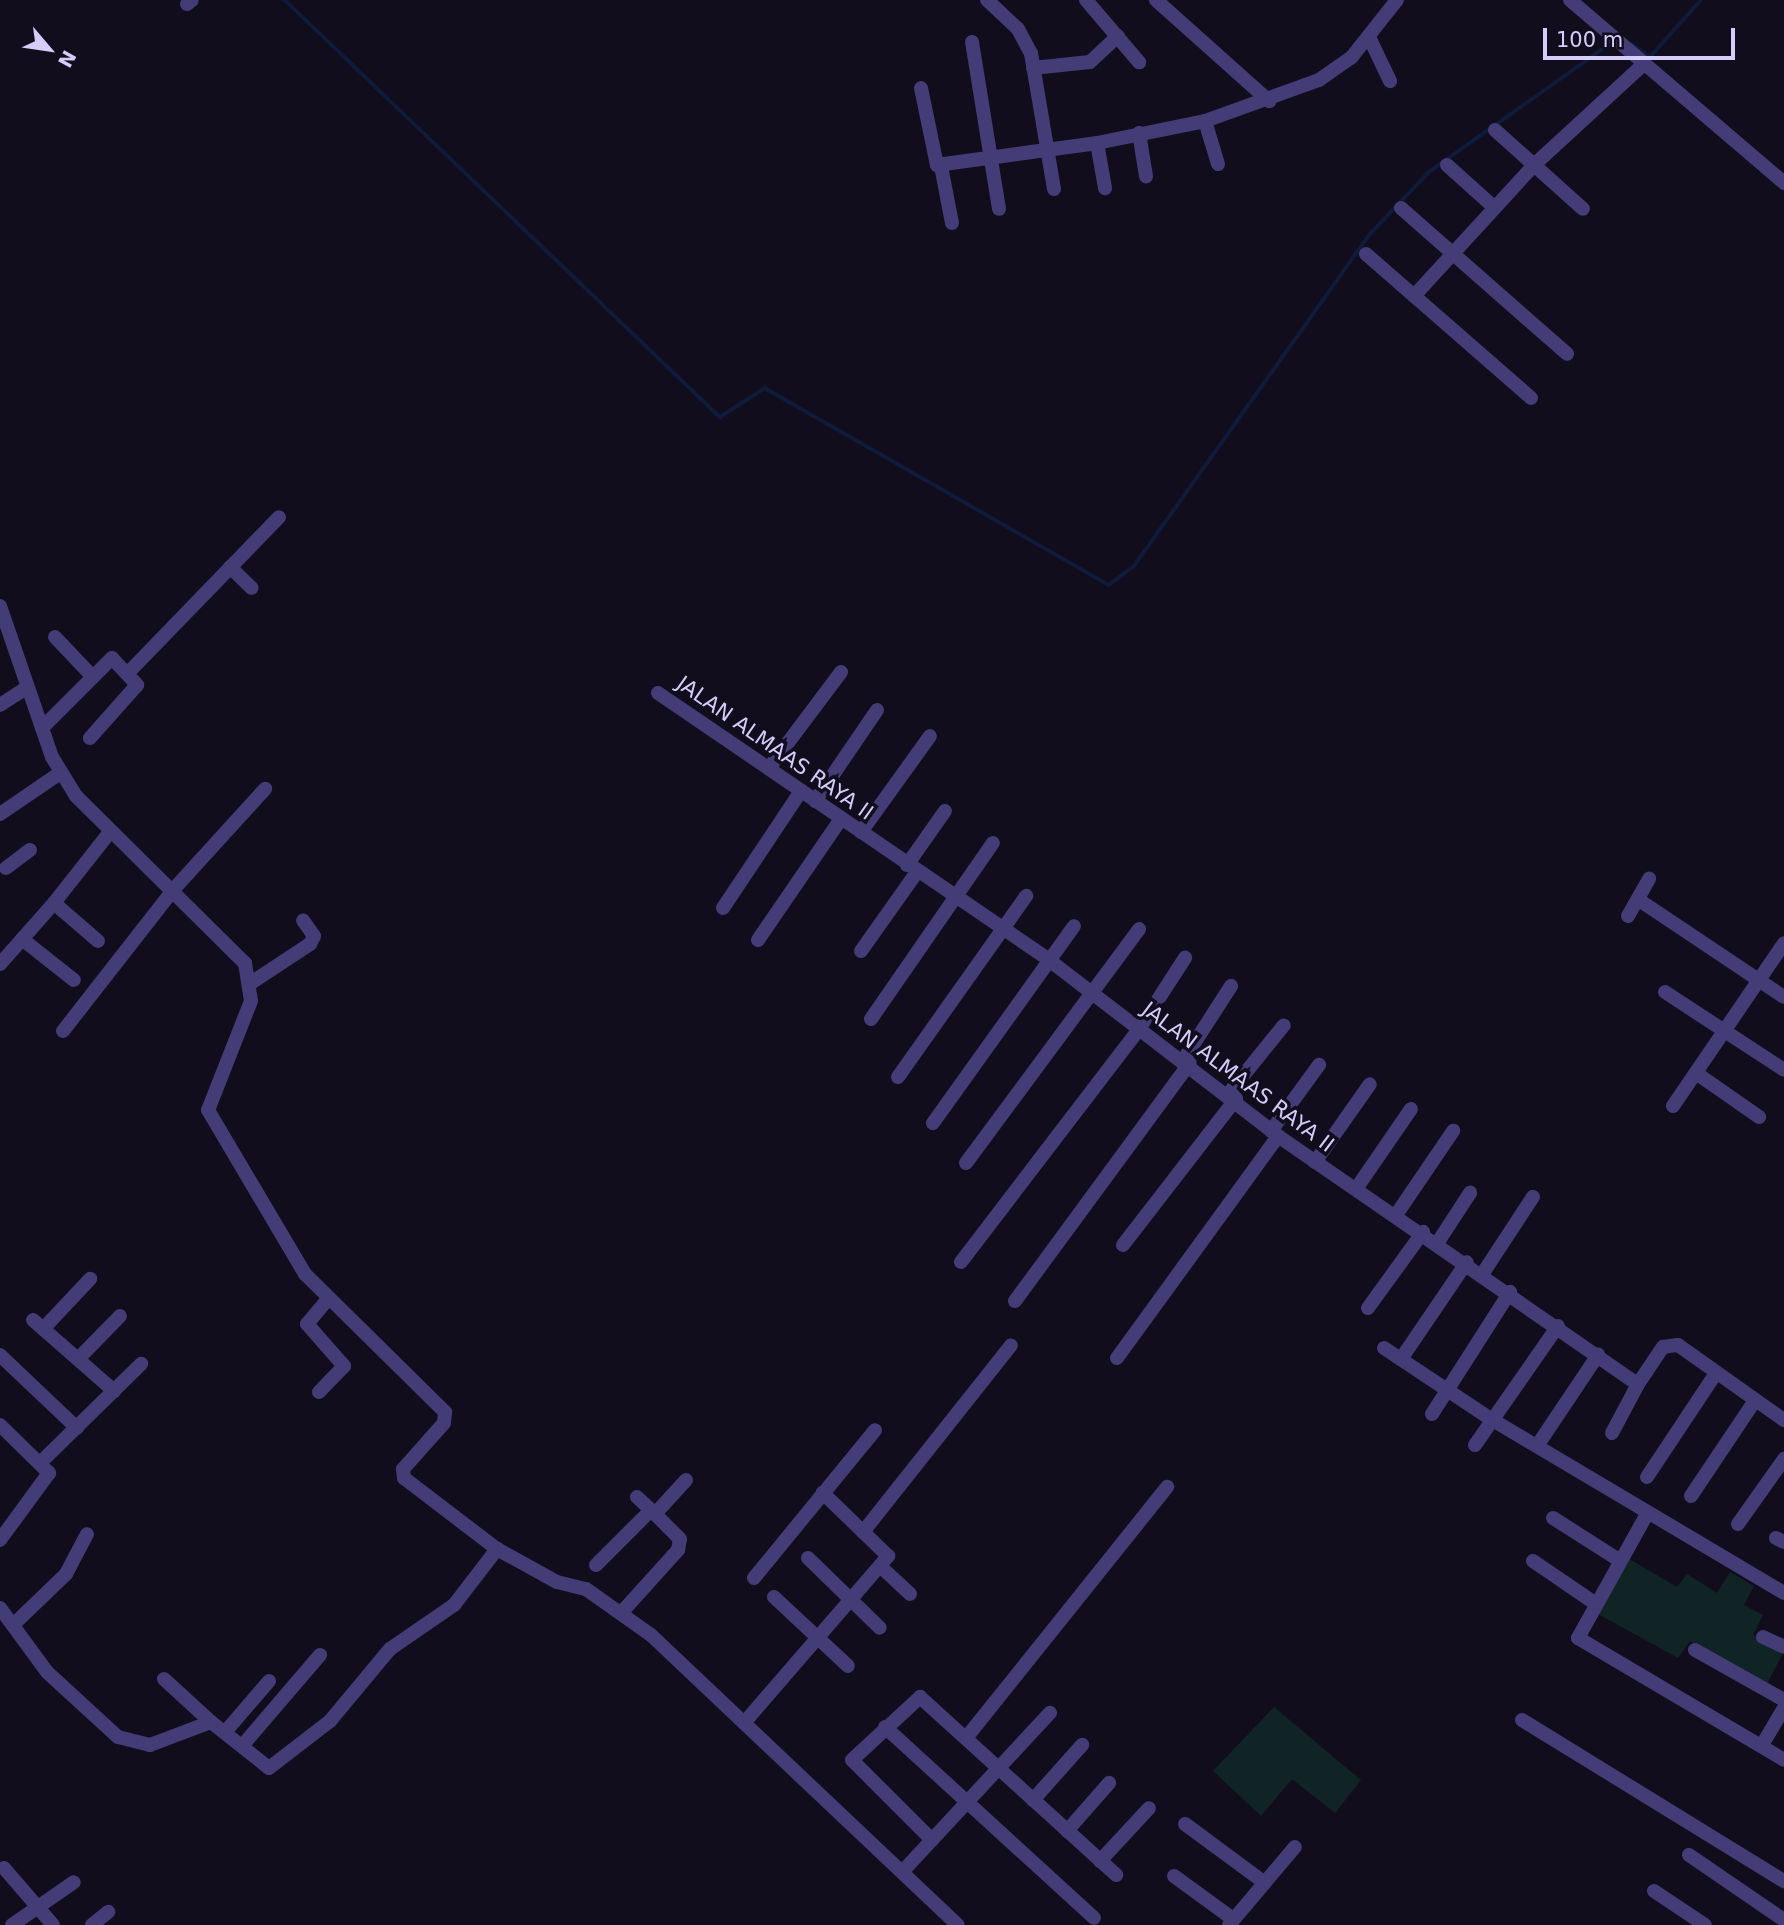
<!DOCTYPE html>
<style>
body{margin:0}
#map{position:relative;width:1784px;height:1925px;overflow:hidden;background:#110d1c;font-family:"DejaVu Sans",sans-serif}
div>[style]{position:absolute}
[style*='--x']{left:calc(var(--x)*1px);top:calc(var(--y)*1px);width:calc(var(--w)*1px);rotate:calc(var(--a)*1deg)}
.green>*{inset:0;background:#112425}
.stream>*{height:3.5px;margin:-1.75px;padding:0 1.75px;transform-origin:1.75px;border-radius:1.75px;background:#0f1b3a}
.minor>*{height:14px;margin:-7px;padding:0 7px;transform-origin:7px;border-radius:7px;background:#433c77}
span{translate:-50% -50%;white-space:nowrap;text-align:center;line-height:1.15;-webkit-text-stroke:7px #110d1c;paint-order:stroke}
.street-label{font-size:21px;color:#d6cdfa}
.north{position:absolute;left:14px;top:14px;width:70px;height:70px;-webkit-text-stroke:5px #110d1c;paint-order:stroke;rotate:119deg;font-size:19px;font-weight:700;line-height:28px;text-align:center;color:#d6cdfa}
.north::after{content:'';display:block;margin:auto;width:24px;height:32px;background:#d6cdfa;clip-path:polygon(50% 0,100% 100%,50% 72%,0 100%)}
.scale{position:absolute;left:1543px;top:28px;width:192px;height:32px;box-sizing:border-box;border:4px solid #d6cdfa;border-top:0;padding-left:9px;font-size:21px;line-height:24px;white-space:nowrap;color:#d6cdfa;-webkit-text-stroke:5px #110d1c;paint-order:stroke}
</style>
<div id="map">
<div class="green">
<i style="clip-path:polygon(1626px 1557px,1677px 1587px,1687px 1574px,1717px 1593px,1730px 1572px,1754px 1586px,1744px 1605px,1763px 1615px,1753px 1635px,1784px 1651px,1767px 1684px,1690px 1641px,1678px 1658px,1596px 1613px)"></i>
<i style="clip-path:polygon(1274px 1707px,1361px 1780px,1335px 1813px,1292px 1779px,1261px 1816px,1213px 1771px)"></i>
</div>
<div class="stream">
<i style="--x:285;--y:0;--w:603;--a:43.79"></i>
<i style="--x:720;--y:417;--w:54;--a:-32.8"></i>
<i style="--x:765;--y:388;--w:396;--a:29.8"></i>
<i style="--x:1109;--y:585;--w:31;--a:-37"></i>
<i style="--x:1134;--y:566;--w:409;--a:-54.6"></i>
<i style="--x:1371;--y:233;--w:84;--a:-46.4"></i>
<i style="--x:1429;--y:172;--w:227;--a:-35.3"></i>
<i style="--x:1632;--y:44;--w:22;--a:36"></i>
<i style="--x:1650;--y:57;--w:76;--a:-48.2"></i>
</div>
<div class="minor">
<i style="--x:987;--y:0;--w:42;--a:43.1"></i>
<i style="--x:1018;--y:29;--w:27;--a:62"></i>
<i style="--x:1031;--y:53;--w:138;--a:80.4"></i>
<i style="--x:1086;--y:0;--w:82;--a:49.5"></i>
<i style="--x:1156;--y:0;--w:152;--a:41.8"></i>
<i style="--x:1570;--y:0;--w:282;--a:40.5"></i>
<i style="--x:187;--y:4;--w:6;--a:-39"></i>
<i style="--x:1369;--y:37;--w:49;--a:64.5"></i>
<i style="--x:972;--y:42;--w:169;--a:80.8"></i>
<i style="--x:1033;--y:68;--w:57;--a:-6"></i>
<i style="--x:1090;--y:62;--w:38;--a:-43"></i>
<i style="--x:921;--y:88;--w:79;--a:78.3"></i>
<i style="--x:937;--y:165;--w:162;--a:-7.8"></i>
<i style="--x:1097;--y:143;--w:110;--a:-11.5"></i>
<i style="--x:1205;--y:121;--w:121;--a:-19.8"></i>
<i style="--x:1319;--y:80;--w:39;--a:-35"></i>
<i style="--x:1351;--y:58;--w:74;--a:-51.6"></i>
<i style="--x:1205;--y:121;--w:45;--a:73.2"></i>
<i style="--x:1495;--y:130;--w:118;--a:41.9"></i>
<i style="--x:1139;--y:133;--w:44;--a:80.8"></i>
<i style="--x:1097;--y:143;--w:46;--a:79.9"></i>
<i style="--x:1447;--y:165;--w:64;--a:41.9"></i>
<i style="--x:941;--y:166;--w:58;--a:79.1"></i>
<i style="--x:1401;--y:208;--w:221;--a:41.3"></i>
<i style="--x:1366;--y:254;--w:219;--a:41.1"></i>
<i style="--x:1414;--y:296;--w:178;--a:-47.5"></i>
<i style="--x:1534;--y:165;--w:149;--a:-42.6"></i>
<i style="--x:230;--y:567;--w:30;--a:44"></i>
<i style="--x:0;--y:606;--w:160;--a:71"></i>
<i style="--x:52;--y:757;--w:46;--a:58.4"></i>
<i style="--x:76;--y:796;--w:238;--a:44.7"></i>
<i style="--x:245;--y:963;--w:38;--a:81"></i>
<i style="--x:251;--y:1001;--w:117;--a:111.5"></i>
<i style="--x:208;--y:1110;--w:191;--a:59.4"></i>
<i style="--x:305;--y:1274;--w:197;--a:44.6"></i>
<i style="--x:445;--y:1412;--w:11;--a:95"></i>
<i style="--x:444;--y:1423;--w:62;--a:131.7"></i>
<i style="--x:403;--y:1469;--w:9;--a:84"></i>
<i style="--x:404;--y:1478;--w:117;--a:37.4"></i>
<i style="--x:497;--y:1549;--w:68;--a:28.8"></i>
<i style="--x:557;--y:1582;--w:30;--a:14"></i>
<i style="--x:586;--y:1589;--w:80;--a:35.3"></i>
<i style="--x:651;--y:1635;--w:422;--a:43.4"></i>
<i style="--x:55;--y:637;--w:52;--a:46.5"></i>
<i style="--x:128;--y:673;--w:217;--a:-45.9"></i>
<i style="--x:658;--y:693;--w:473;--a:34.3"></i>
<i style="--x:1049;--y:960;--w:289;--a:37.5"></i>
<i style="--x:1278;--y:1136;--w:437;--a:34.6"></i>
<i style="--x:1638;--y:1384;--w:45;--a:-56"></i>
<i style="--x:1663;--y:1347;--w:15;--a:-8"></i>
<i style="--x:1678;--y:1345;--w:130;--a:35.3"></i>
<i style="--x:0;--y:705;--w:31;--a:-33"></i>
<i style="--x:42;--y:728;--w:99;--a:-45"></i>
<i style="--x:112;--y:658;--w:37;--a:47"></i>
<i style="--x:137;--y:685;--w:71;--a:131.6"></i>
<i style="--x:769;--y:768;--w:120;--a:-53.1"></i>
<i style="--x:815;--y:801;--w:110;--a:-55.7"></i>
<i style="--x:0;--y:814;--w:73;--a:-34.3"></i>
<i style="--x:861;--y:832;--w:118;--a:-54.3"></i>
<i style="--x:907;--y:865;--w:66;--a:-54.9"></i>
<i style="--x:6;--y:868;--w:30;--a:-37"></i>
<i style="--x:1639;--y:900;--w:174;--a:33.8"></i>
<i style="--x:723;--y:908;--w:141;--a:-56.3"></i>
<i style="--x:1628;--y:916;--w:43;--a:-60.4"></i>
<i style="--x:22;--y:939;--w:66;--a:38.3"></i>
<i style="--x:758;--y:940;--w:147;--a:-55.6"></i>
<i style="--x:98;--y:941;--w:58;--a:-139.2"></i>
<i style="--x:54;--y:903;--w:89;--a:-51.8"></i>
<i style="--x:861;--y:951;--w:97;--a:-54.7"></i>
<i style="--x:0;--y:964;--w:81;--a:-48.5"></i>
<i style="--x:251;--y:983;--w:71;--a:-33.5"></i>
<i style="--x:310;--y:944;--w:9;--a:-63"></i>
<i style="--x:314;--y:936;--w:19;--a:-125"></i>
<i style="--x:1665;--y:992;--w:142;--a:33.2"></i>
<i style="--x:871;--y:1019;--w:214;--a:-55.3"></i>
<i style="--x:63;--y:1031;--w:179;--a:-52"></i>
<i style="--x:173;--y:890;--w:137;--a:-47.7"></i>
<i style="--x:1184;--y:1059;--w:87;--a:-57.2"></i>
<i style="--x:1696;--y:1073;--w:77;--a:34.9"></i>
<i style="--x:898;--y:1077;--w:222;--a:-54.7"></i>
<i style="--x:1229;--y:1093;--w:87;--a:-51"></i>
<i style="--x:1673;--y:1106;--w:197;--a:-55.7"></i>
<i style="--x:933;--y:1123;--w:242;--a:-54.4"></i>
<i style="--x:1271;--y:1131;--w:82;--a:-54"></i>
<i style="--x:1315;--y:1162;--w:95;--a:-54.8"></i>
<i style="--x:966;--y:1163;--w:291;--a:-53.5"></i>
<i style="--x:1356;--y:1189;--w:97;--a:-55.5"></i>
<i style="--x:1396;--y:1215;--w:102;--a:-55.8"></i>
<i style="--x:1438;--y:1242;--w:59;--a:-56.9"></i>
<i style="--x:1123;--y:1245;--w:185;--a:-52.3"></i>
<i style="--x:961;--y:1262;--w:293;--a:-52.6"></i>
<i style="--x:1139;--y:1029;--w:85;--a:-57.1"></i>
<i style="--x:1483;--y:1273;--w:91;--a:-56.7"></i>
<i style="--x:1015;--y:1301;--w:295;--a:-53.7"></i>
<i style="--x:1368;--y:1308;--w:94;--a:-54.1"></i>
<i style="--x:33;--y:1320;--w:108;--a:41.2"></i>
<i style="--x:43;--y:1329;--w:69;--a:-46.8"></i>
<i style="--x:1384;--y:1348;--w:128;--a:33.6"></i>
<i style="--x:1491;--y:1419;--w:341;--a:30.7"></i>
<i style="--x:0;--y:1355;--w:106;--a:43.5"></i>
<i style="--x:1117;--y:1358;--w:274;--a:-54"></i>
<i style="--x:78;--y:1359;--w:60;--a:-45.7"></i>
<i style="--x:1401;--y:1359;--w:117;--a:-55.8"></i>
<i style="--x:319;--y:1392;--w:36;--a:-46"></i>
<i style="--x:344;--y:1366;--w:56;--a:-131.4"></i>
<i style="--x:307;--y:1324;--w:34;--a:-50"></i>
<i style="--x:1432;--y:1414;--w:145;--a:-57.4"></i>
<i style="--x:0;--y:1425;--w:69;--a:44.4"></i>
<i style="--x:49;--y:1473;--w:83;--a:126.2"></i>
<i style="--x:1612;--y:1433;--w:55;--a:-62"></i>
<i style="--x:1475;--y:1445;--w:145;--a:-55.1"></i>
<i style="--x:1537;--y:1446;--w:110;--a:-56.2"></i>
<i style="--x:42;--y:1461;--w:139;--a:-44.4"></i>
<i style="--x:1647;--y:1477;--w:125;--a:-56.4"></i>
<i style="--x:1691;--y:1496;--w:113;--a:-56.2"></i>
<i style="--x:637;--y:1497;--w:25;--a:43"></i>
<i style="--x:1647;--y:1514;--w:142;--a:119.1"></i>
<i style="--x:1578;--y:1638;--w:239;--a:30.6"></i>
<i style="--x:1553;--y:1518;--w:78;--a:32.5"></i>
<i style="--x:1738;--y:1524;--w:80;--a:-54.7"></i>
<i style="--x:863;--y:1532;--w:238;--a:-51.6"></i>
<i style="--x:1776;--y:1538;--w:9;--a:27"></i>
<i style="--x:808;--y:1558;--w:100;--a:44.2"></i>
<i style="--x:1533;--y:1561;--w:73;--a:34.3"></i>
<i style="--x:596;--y:1565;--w:78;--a:-45"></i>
<i style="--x:880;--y:1566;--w:41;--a:43"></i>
<i style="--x:754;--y:1578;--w:191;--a:-50.7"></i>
<i style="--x:774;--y:1597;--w:101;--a:43"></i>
<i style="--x:0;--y:1608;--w:79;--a:53.7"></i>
<i style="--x:47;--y:1672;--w:96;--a:42.5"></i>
<i style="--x:118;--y:1737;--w:33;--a:14"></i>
<i style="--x:150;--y:1745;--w:65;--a:-20.7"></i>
<i style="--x:211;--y:1722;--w:74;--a:38.4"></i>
<i style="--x:269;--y:1768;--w:77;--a:-37.6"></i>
<i style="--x:330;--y:1721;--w:94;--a:-50.2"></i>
<i style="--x:390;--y:1649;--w:78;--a:-34.5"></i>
<i style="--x:454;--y:1605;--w:71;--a:-52.5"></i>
<i style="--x:622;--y:1612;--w:84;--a:-47.9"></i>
<i style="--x:678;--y:1550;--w:11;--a:-80"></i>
<i style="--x:680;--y:1539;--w:35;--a:-135"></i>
<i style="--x:655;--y:1514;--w:46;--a:-47.6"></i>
<i style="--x:13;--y:1625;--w:74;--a:-43.9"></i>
<i style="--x:66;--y:1574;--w:45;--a:-62.3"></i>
<i style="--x:1763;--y:1637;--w:23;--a:25"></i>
<i style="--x:1695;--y:1650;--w:102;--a:29.3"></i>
<i style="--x:164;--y:1679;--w:64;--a:42.5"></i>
<i style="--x:1522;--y:1720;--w:308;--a:31.6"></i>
<i style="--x:744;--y:1723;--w:221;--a:-49.2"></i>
<i style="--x:888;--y:1556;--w:91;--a:-135.9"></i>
<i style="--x:885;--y:1727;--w:283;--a:42.4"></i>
<i style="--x:226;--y:1731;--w:66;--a:-49.3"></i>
<i style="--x:966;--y:1738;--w:322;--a:-51.3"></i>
<i style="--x:1762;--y:1745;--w:43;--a:-59.3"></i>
<i style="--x:242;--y:1746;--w:120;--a:-49.4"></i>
<i style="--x:1033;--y:1800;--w:74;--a:-48.3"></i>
<i style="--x:1185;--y:1824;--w:94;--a:36.4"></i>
<i style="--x:1067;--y:1831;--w:64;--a:-48.8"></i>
<i style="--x:932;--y:1840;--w:113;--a:-135"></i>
<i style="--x:852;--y:1760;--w:93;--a:-42.8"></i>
<i style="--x:920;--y:1697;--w:265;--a:42.2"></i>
<i style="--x:1689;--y:1855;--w:115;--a:34.4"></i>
<i style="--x:1100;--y:1861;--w:72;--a:-47.2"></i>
<i style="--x:4;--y:1868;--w:75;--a:49.3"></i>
<i style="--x:903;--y:1871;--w:216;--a:-47.1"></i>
<i style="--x:1174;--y:1876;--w:73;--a:36.1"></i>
<i style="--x:1654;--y:1891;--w:61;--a:33.7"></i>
<i style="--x:12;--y:1925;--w:75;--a:-34.7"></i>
<i style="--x:92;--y:1925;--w:21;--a:-39"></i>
<i style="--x:1229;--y:1925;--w:102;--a:-49.8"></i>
</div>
<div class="street-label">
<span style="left:775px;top:748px;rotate:35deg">JALAN ALMAAS RAYA II</span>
<span style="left:1238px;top:1077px;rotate:37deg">JALAN ALMAAS RAYA II</span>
</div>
<div class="north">N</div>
<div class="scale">100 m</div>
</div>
